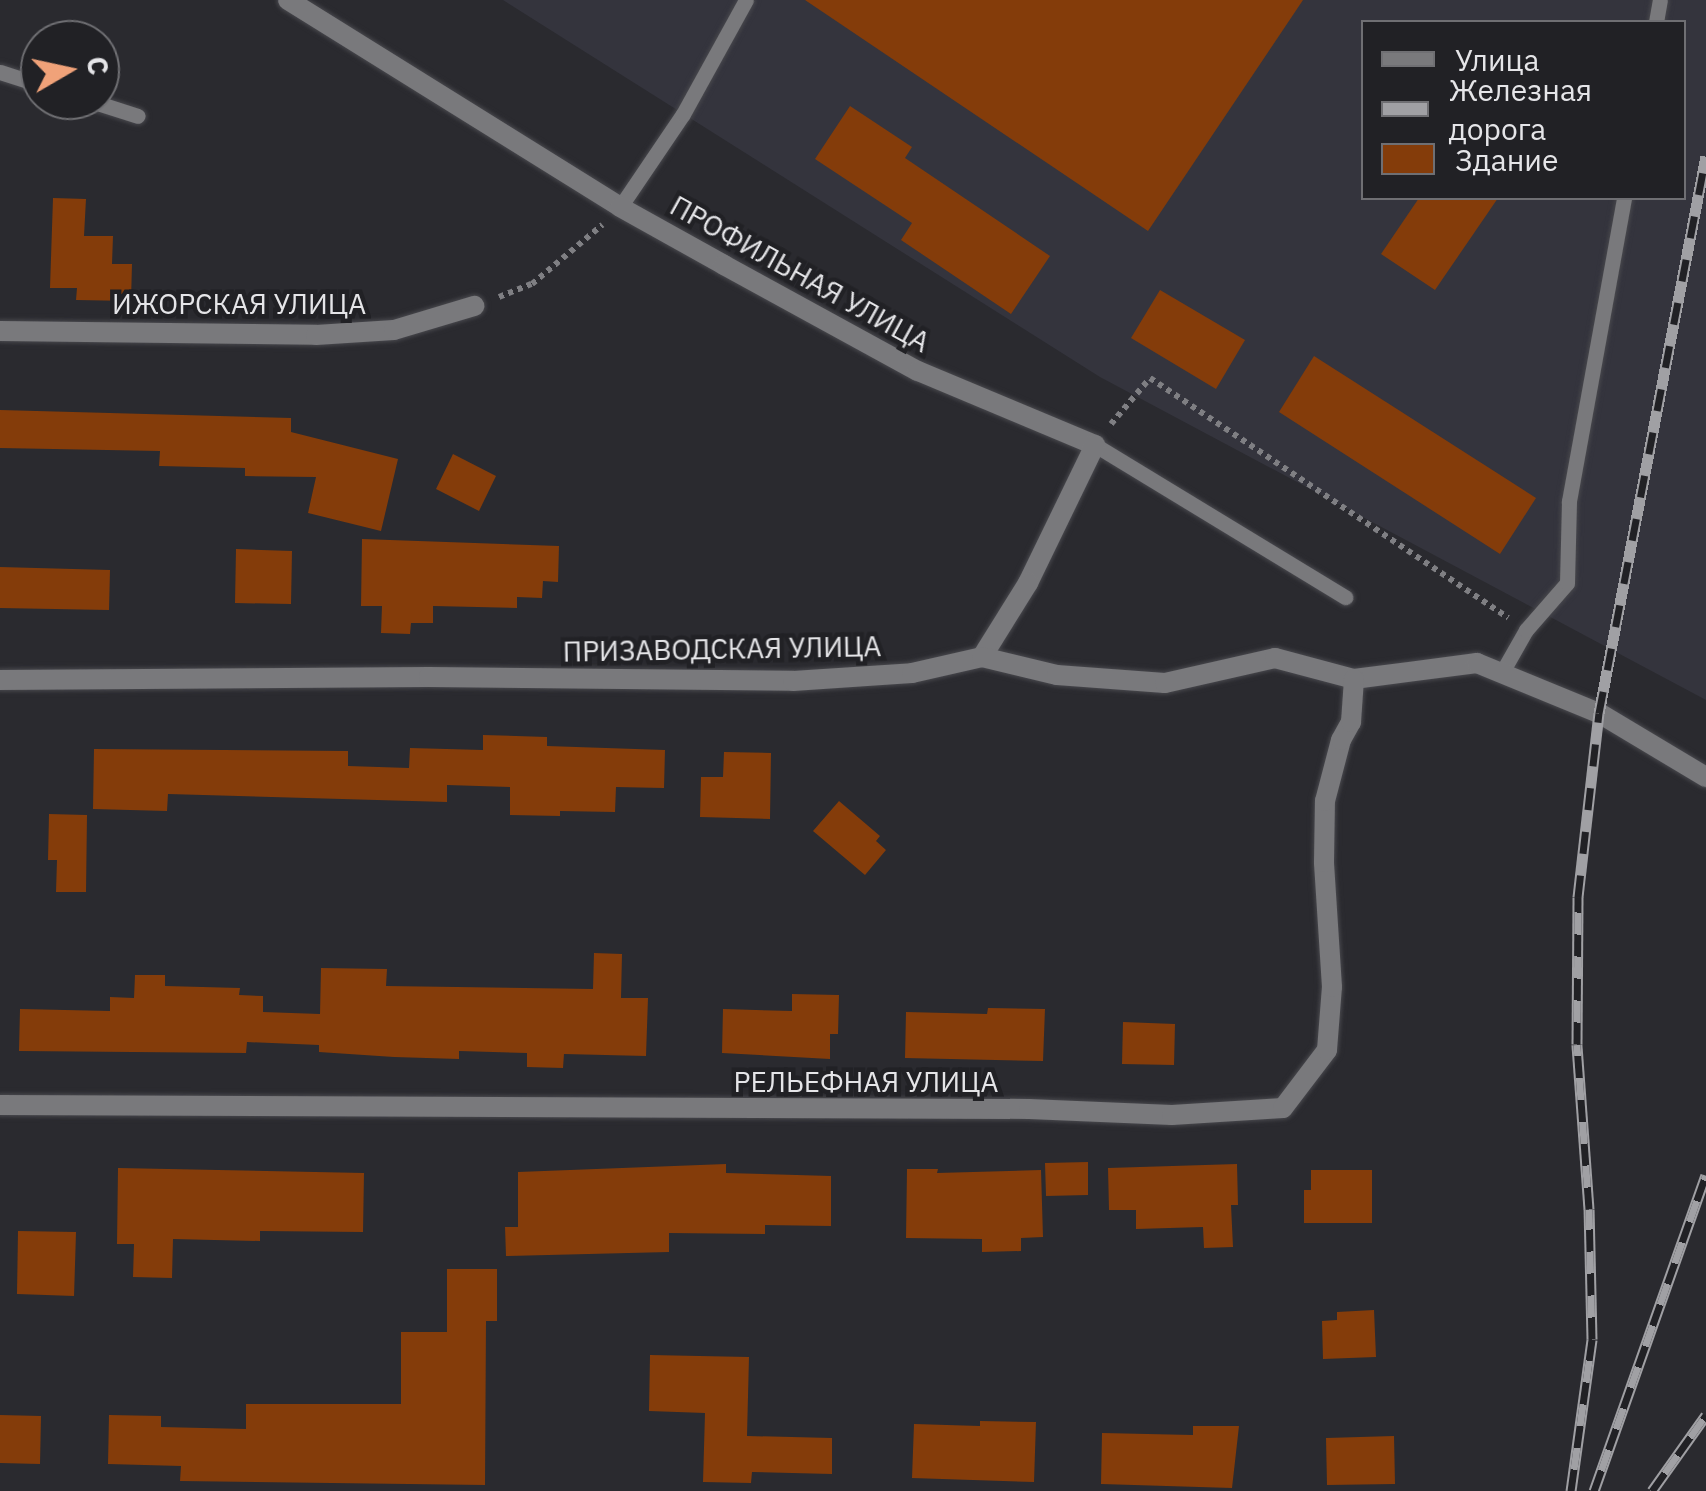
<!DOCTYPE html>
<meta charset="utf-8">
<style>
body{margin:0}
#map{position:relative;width:1706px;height:1491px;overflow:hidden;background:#2a2a2f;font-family:"IBM Plex Sans",sans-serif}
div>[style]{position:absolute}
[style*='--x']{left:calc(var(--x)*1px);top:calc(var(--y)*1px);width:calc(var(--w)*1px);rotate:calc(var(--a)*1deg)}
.built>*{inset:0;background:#34343d}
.building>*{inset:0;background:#843c0a}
.path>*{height:6px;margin-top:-3px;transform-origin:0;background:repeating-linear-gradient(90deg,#7f7f83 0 5px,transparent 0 10px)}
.roads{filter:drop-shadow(0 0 2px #48484d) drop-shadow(0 0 2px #48484d)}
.service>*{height:15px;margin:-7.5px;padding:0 7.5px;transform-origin:7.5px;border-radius:7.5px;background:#79797c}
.minor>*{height:20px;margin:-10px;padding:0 10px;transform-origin:10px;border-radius:10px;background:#79797c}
.rail>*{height:11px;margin-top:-5.5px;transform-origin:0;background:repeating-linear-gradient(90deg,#212125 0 22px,#a0a0a4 0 44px);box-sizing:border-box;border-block:2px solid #a0a0a4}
span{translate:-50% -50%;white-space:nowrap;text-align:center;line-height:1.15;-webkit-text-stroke:9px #212125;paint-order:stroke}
.street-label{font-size:28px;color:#e5e5e8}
.legend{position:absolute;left:1361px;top:20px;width:325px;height:180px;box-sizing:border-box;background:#212125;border:2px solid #6f6f73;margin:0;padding:12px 18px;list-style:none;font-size:30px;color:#e5e5e8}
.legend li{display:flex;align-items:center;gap:20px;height:50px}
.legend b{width:50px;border:2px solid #6f6f73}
.north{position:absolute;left:20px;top:20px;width:100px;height:100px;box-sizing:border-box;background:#212125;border:2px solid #6f6f73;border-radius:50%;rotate:81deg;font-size:28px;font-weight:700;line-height:40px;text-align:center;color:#e5e5e8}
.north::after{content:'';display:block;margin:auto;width:35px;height:45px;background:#f0a279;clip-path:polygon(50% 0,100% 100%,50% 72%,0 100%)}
</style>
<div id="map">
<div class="built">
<i style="clip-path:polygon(evenodd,503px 0,1706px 0,1706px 700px,1100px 377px,503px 0,1364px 22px,1684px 22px,1684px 198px,1364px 198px,1364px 22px)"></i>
</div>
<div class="building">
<i style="clip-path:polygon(805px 0,1303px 0,1148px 231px)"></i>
<i style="clip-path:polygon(850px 106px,912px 147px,905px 158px,1050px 256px,1011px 314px,901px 240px,912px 223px,815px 159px)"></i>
<i style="clip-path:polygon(53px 198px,86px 199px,84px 236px,113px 236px,112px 264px,132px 264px,131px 301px,76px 300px,77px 288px,50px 288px)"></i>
<i style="clip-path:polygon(1419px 198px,1498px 198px,1435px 290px,1381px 254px)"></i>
<i style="clip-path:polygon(1160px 290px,1245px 340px,1216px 389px,1131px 338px)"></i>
<i style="clip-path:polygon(1314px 356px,1536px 498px,1500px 554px,1279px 412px)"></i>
<i style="clip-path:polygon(0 410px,291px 418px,291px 432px,398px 459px,381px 531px,308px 513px,316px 477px,245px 476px,245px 468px,159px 466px,160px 451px,0 448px)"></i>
<i style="clip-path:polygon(453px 454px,496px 476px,479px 511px,436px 489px)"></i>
<i style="clip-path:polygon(362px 539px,559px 546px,558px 582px,543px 581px,542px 598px,517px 597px,517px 608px,433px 606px,433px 623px,411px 623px,410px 634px,381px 633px,382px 606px,361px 606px)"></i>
<i style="clip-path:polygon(236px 549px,292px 551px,291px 604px,235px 603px)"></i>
<i style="clip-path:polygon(0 567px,110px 570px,109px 610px,0 608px)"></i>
<i style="clip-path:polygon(483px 735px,547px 737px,547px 746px,665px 750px,664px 788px,616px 787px,615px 812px,560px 811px,560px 816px,510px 815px,510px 787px,447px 785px,447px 802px,168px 794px,167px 811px,93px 809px,94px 749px,348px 751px,348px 766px,409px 768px,410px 748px,483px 750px)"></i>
<i style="clip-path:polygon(724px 752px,771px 753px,770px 819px,700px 817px,701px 777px,723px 777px)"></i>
<i style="clip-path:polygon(839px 801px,880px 836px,876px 841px,886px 850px,865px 875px,813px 831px)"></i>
<i style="clip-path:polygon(49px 814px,87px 815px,86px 892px,56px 892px,57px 860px,48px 860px)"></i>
<i style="clip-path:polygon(594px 953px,622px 954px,621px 998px,648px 998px,646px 1056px,564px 1054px,563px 1068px,527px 1067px,527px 1053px,459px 1051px,459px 1059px,394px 1057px,319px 1052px,319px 1045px,247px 1042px,246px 1053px,19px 1051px,20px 1009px,110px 1011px,110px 997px,134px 998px,135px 975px,165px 975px,165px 986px,240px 988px,239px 995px,263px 996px,263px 1012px,320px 1014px,321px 968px,387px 969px,386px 986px,593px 989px)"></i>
<i style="clip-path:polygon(792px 994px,839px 995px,838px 1034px,830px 1034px,830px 1059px,722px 1053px,723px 1009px,792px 1011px)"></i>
<i style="clip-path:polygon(988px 1008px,1045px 1009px,1043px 1061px,905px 1058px,906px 1012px,987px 1014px)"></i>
<i style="clip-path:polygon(1123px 1022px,1175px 1024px,1174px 1065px,1122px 1064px)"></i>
<i style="clip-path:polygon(1088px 1162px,1088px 1195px,1046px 1196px,1045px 1163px)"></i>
<i style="clip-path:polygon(726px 1164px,726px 1173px,831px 1176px,831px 1226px,765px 1225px,765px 1234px,669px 1233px,669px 1252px,506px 1256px,505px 1227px,518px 1227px,518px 1172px)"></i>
<i style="clip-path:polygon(1237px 1164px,1238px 1205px,1231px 1205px,1233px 1247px,1204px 1248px,1203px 1227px,1136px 1229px,1136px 1210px,1109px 1210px,1108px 1168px)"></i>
<i style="clip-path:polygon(118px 1168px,364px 1173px,363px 1232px,260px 1231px,260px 1241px,173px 1239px,172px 1278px,133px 1277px,134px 1244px,117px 1244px)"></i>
<i style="clip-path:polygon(907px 1169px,938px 1169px,937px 1173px,1041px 1170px,1043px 1237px,1021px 1238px,1021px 1251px,982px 1252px,982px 1239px,906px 1238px)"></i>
<i style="clip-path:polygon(1311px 1170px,1372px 1170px,1372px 1223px,1304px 1223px,1304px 1190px,1311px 1190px)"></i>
<i style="clip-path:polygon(18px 1231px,76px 1232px,74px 1296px,17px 1294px)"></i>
<i style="clip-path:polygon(447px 1269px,497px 1269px,497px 1321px,486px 1321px,485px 1485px,180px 1481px,181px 1466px,108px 1464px,109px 1415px,161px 1416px,161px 1427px,246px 1429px,246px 1404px,401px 1404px,401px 1332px,447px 1332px)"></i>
<i style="clip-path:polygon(1374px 1310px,1376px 1357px,1323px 1359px,1322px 1321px,1337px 1320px,1337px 1312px)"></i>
<i style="clip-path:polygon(650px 1355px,749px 1357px,747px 1436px,832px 1438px,832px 1474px,752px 1472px,751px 1483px,703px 1482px,705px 1413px,649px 1411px)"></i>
<i style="clip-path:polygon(0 1415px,41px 1416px,40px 1464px,0 1463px)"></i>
<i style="clip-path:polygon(980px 1421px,1036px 1422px,1034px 1482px,912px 1478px,914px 1424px,980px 1426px)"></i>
<i style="clip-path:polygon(1193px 1426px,1239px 1426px,1232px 1488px,1101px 1484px,1102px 1433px,1193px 1435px)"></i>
<i style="clip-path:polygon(1394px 1436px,1395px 1484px,1327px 1485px,1326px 1438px)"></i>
</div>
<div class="path">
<i style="--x:499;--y:297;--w:35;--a:-22"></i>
<i style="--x:532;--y:284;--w:92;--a:-40.1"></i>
<i style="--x:1111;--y:424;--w:60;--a:-49.7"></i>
<i style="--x:1150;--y:378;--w:431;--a:33.8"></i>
</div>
<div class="roads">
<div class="service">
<i style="--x:1656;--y:22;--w:22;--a:-80"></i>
<i style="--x:0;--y:72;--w:42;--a:18"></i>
<i style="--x:88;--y:100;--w:52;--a:17.7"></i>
<i style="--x:620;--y:207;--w:112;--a:-55.9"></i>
<i style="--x:683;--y:114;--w:130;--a:-61.1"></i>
<i style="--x:1095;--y:445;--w:293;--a:31.3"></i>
<i style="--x:1501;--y:674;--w:51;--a:-60.4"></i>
<i style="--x:1526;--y:630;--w:62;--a:-48.9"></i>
<i style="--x:1567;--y:583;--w:82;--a:-88.6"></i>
<i style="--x:1569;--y:501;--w:308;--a:-79.7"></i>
</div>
<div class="minor">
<i style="--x:288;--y:0;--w:391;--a:31.9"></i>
<i style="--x:620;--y:207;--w:119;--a:29.1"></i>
<i style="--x:724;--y:265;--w:221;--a:28.7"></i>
<i style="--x:918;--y:371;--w:192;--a:22.7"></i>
<i style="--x:1095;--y:445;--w:153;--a:115.9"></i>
<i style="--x:1028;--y:583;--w:87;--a:121.9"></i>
<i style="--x:0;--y:331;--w:316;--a:0.7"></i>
<i style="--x:316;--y:335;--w:78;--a:-3.7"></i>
<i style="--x:394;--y:330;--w:84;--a:-16.7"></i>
<i style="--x:0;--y:680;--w:429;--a:-0.4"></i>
<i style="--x:429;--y:677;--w:364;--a:0.6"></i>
<i style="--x:793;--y:681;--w:119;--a:-3.8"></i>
<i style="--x:912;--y:673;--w:72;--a:-12.9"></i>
<i style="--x:982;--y:657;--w:77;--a:13.5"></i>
<i style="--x:1057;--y:675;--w:108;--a:4.2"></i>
<i style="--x:1165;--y:683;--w:113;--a:-12.8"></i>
<i style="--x:1275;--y:658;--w:82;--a:14.9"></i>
<i style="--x:1354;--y:679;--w:124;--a:-7.4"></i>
<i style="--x:1477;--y:663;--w:132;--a:22.3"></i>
<i style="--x:1599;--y:713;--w:125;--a:30.9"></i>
<i style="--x:0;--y:1105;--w:1029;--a:0.22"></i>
<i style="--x:1029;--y:1109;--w:143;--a:2.4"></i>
<i style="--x:1172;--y:1115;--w:111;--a:-3.6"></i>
<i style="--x:1283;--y:1108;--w:73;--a:-52.8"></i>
<i style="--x:1327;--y:1050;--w:63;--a:-85.5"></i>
<i style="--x:1332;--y:987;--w:125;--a:-93.7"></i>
<i style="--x:1324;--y:862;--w:61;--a:-89.1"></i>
<i style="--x:1325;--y:801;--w:63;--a:-75.3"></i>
<i style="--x:1341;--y:740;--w:21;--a:-61"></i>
<i style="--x:1351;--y:722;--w:43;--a:-86"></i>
</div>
</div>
<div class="rail">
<i style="--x:1571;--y:1491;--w:153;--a:-82.1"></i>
<i style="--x:1592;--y:1339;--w:130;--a:-91.3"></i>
<i style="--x:1589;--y:1209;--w:165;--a:-94.2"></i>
<i style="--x:1577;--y:1044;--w:147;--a:-89.6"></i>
<i style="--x:1578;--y:897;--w:185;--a:-83.5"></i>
<i style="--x:1599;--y:713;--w:567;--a:-79.13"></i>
<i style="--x:1594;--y:1491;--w:335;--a:-70.5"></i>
<i style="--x:1652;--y:1491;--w:93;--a:-54.6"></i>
</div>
<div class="street-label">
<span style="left:800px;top:274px;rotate:29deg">ПРОФИЛЬНАЯ УЛИЦА</span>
<span style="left:239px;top:304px">ИЖОРСКАЯ УЛИЦА</span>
<span style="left:722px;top:649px;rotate:-1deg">ПРИЗАВОДСКАЯ УЛИЦА</span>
<span style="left:866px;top:1082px">РЕЛЬЕФНАЯ УЛИЦА</span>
</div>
<ul class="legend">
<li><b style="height:12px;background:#79797c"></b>Улица</li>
<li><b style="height:12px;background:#a0a0a4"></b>Железная дорога</li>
<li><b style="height:28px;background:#843c0a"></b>Здание</li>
</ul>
<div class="north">С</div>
</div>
